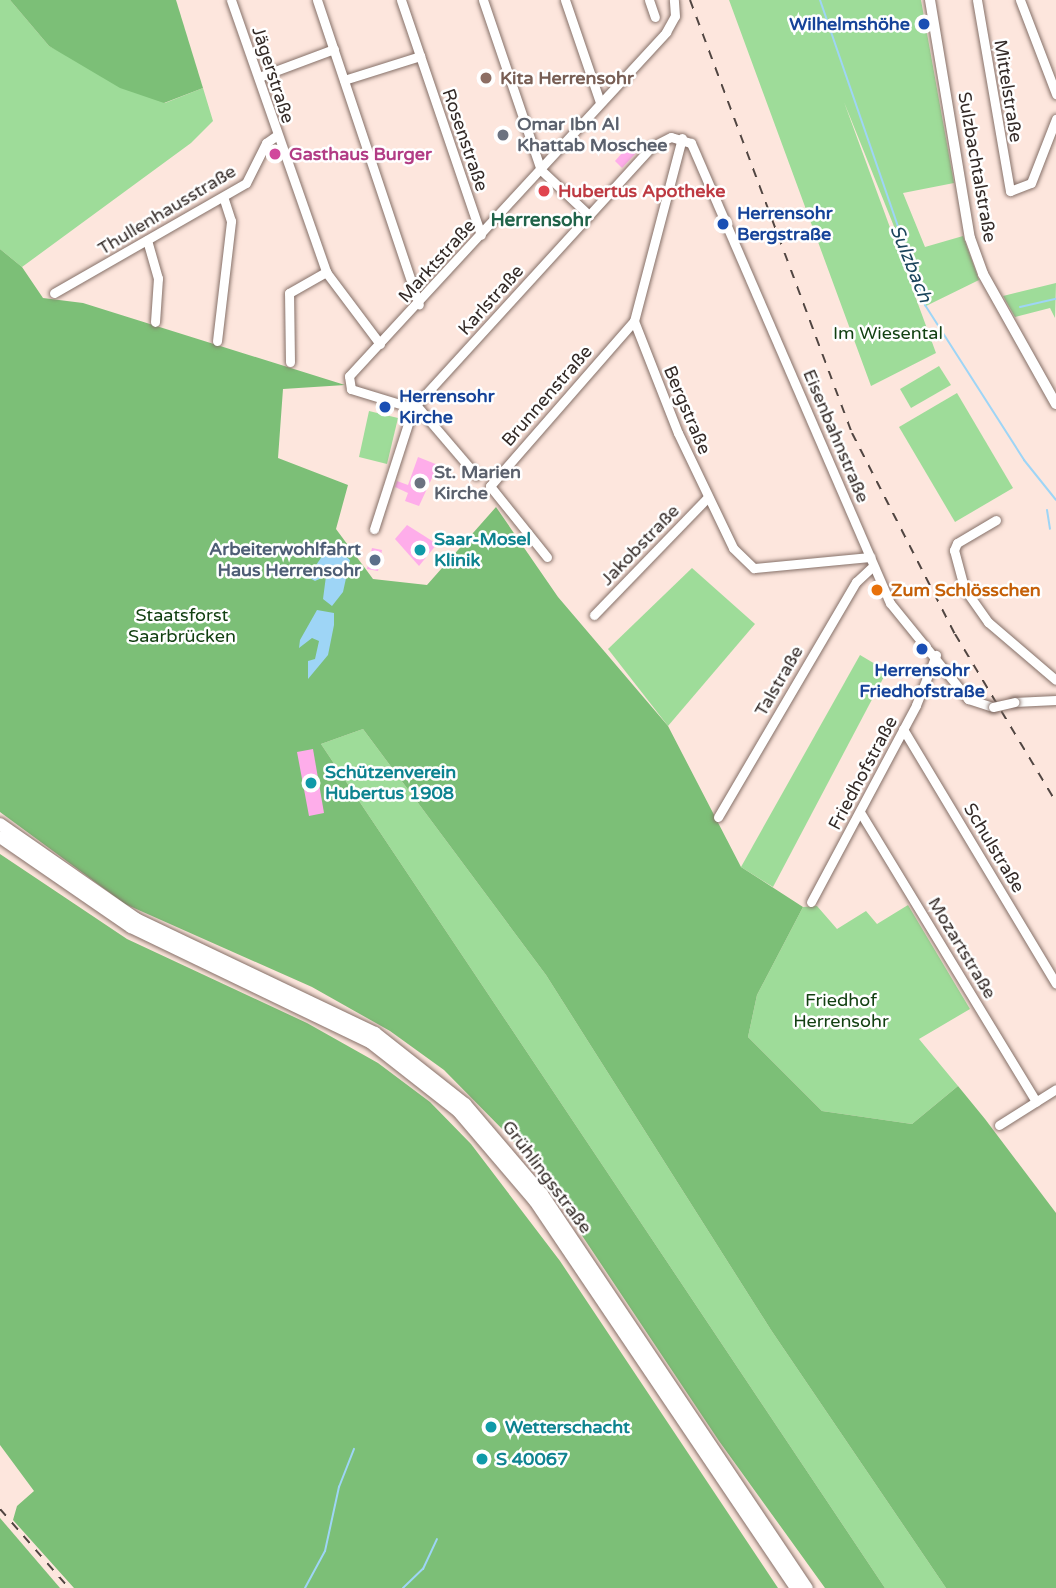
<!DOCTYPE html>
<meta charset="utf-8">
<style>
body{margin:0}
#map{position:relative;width:1056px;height:1588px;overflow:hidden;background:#fde6dd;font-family:"Varela Round",sans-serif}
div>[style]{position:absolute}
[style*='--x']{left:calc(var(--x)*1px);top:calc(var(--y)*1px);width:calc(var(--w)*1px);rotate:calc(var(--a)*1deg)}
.green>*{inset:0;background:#9edc99}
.forest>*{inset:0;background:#7cbf77}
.water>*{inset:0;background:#9ed5f6}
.stream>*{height:2px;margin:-1px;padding:0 1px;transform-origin:1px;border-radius:1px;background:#9ed5f6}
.building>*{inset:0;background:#feadea}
.roads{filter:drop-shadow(0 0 2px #857068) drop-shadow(0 0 2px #857068)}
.minor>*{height:9px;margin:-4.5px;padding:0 4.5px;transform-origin:4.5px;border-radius:4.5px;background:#fff}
.major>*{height:10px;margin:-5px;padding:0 5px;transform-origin:5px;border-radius:5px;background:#fff}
.highway>*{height:12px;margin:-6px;padding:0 6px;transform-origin:6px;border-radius:6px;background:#fff}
.rail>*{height:2px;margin-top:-1px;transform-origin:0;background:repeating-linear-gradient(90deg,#504541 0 9px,transparent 0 18px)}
.bridges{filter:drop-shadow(0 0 2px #857068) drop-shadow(0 0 2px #857068)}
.minor-bridge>*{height:9px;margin:-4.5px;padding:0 4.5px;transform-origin:4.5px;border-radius:4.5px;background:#fff}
.dots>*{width:19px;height:19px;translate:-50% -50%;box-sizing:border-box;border:4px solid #fff;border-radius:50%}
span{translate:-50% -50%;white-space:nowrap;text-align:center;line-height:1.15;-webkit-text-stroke:5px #fff;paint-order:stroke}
.transit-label{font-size:18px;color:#164399;font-weight:700}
.right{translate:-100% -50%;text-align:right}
.left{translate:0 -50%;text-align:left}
.street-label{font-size:18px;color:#332a27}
.education-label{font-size:18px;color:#785e54;font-weight:700}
.worship-label{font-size:18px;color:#5b616d;font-weight:700}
.hotel-label{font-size:18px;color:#b23c85;font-weight:700}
.health-label{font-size:18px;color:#be3a42;font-weight:700}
.park-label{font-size:18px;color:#124011}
.culture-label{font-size:18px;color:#0d838f;font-weight:700}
.service-label{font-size:18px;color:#4e5e75;font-weight:700}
.food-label{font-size:18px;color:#c56008;font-weight:700}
.neighbourhood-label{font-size:19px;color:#206349;font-weight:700}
.water-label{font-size:19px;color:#1b455c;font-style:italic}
</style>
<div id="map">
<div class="green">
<i style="clip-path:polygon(0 0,10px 0,49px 46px,165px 103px,203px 88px,213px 121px,191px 143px,22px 267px,0 249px)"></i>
<i style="clip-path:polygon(729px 0,921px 0,954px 183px,903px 193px,925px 247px,963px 236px,979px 280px,926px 306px,844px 102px,936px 353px,871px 386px)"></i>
<i style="clip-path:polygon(1056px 283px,1055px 318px,1050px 308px,1015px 317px,1003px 296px)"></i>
<i style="clip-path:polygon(939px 366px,951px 385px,911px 408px,900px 389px)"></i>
<i style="clip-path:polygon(957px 393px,1013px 488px,955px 522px,899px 427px)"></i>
<i style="clip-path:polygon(369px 411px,398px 418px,387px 464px,359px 457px)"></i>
<i style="clip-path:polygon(692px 568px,755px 624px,668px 726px,608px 649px)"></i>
<i style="clip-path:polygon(860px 655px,887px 671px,773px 887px,741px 867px)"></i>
<i style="clip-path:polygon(363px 729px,546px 975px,771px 1330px,946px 1588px,885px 1588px,321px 744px)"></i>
<i style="clip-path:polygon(908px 905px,970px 1009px,919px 1039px,958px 1086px,912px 1124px,822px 1111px,748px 1037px,757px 995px,803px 907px,817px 906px,837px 929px,866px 911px,877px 924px)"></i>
</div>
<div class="forest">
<i style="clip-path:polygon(10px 0,176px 0,203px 88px,164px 103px,120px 88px,49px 46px)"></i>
<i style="clip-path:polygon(0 249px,22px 267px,43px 298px,83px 303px,345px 385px,283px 389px,278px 458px,348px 485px,336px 529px,373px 579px,427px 585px,496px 507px,558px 597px,668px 726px,741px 867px,803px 907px,757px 995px,748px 1037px,822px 1111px,912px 1124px,958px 1086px,985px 1119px,1056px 1213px,1056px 1588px,946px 1588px,771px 1330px,546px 975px,363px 729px,321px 744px,885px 1588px,825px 1588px,719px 1441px,555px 1195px,511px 1138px,444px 1070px,390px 1031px,312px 987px,125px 904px,0 812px)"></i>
<i style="clip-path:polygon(0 854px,127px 939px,307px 1023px,378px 1063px,430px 1102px,471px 1144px,560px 1261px,778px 1588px,74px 1588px,13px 1520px,17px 1506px,34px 1491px,0 1445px)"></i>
<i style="clip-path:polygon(0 1518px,60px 1588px,0 1588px)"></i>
</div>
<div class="water">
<i style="clip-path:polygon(331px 543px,350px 560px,343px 592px,332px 606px,323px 599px,326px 576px,315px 581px,308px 577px)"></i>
<i style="clip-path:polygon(317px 610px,334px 613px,334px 625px,328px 655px,308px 679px,308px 661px,315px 659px,319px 641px,312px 638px,299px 648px,300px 640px)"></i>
</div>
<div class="stream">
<i style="--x:820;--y:0;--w:323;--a:71"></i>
<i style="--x:925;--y:305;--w:184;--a:57.4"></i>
<i style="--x:1024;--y:460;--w:51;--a:51.3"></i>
<i style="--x:1020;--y:307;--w:37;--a:-13"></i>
<i style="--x:1047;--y:510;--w:19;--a:81"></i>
<i style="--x:305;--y:1588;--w:42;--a:-61.6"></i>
<i style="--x:325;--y:1551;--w:66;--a:-77.7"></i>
<i style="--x:339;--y:1487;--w:41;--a:-68.5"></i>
<i style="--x:403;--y:1588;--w:28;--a:-44"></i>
<i style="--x:423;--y:1569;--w:33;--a:-65"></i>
</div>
<div class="building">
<i style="clip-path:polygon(629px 145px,637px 152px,622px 168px,615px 161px)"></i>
<i style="clip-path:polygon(418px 457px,438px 465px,419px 506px,405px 501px,408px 493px,395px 487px,397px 481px,408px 485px)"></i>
<i style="clip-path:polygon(407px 525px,437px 544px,419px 566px,395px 539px)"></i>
<i style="clip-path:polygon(372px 548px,382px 550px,378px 571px,367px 569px)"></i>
<i style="clip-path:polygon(313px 749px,324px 813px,309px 816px,297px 752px)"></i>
</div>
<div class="roads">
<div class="minor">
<i style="--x:231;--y:0;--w:288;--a:70.7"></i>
<i style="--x:326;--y:272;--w:90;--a:53.1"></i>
<i style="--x:317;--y:0;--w:321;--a:71.5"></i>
<i style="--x:401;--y:0;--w:248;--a:71.2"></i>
<i style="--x:483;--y:0;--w:180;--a:71.2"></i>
<i style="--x:541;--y:170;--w:66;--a:43.2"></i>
<i style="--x:565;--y:0;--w:108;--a:71.1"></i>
<i style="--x:649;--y:0;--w:18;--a:71"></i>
<i style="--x:977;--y:0;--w:194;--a:80.2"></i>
<i style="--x:1010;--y:191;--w:22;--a:-21"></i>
<i style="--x:1031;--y:183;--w:69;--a:-68.7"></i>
<i style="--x:1020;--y:0;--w:101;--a:69"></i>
<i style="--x:259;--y:77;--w:80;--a:-20.5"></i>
<i style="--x:344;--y:80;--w:80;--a:-17.5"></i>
<i style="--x:682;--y:138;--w:189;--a:104.7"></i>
<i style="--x:634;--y:321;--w:120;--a:68.6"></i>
<i style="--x:678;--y:433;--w:127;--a:64.4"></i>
<i style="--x:733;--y:548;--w:29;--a:44"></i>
<i style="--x:754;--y:568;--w:117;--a:-5.4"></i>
<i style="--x:147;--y:240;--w:40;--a:74"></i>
<i style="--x:158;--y:278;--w:44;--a:93.9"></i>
<i style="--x:54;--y:293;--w:221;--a:-29.8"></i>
<i style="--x:246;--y:183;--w:45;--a:-63.4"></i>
<i style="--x:266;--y:143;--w:14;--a:-36"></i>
<i style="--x:217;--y:341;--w:121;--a:-83.3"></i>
<i style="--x:231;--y:221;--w:25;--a:-108"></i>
<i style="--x:290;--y:362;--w:69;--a:-90.8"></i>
<i style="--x:289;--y:293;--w:43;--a:-29.6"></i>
<i style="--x:417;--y:406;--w:91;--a:49.5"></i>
<i style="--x:413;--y:408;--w:353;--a:-47.6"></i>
<i style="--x:651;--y:147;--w:22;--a:-27"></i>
<i style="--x:671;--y:137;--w:21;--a:17"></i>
<i style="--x:691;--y:143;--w:501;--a:66.61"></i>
<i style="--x:890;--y:603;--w:124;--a:50.9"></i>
<i style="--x:968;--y:699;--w:26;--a:18"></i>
<i style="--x:413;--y:408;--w:65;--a:-163"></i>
<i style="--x:351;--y:389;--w:13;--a:-99"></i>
<i style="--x:349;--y:376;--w:468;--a:-47.3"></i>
<i style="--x:666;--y:32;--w:18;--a:-61"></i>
<i style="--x:675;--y:16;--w:16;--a:-94"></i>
<i style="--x:996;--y:520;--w:45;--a:149.5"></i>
<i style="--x:957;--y:543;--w:8;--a:113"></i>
<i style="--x:954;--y:550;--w:39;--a:75"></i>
<i style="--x:964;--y:588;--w:42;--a:54.8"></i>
<i style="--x:988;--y:622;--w:89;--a:40.5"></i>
<i style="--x:374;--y:529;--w:127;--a:-72.1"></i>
<i style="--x:547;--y:557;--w:91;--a:-128.8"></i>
<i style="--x:490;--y:486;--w:219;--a:-48.9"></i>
<i style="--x:594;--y:615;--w:164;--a:-46"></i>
<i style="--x:1014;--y:702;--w:42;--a:-2.7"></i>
<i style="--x:903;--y:729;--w:297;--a:59"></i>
<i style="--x:860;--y:812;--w:339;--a:58.7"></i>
<i style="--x:718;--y:817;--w:273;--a:-59.6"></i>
<i style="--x:856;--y:582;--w:23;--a:-43"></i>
<i style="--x:811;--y:902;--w:223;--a:-61.9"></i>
<i style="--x:916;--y:705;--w:54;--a:-68.2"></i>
<i style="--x:999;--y:1125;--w:67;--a:-32.3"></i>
</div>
<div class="major">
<i style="--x:930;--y:0;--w:241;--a:80.5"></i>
<i style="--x:970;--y:238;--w:38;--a:70"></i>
<i style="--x:983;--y:274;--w:149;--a:60.7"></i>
</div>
<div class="highway">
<i style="--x:0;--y:824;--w:166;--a:34.9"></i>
<i style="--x:136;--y:919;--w:265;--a:25.5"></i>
<i style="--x:375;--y:1033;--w:115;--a:38.3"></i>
<i style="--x:465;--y:1104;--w:118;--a:49.5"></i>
<i style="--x:542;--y:1194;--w:475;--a:56.1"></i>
<i style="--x:0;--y:837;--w:159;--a:34.5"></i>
<i style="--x:131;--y:927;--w:265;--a:25.7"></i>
<i style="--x:370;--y:1042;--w:112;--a:38.1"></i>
<i style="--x:458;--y:1111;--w:118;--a:49.5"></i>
<i style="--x:535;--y:1201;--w:467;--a:56"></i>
</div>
</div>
<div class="rail">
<i style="--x:690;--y:0;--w:462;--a:69.5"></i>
<i style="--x:852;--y:433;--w:226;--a:62.9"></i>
<i style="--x:955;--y:634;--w:196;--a:59"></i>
<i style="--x:0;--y:1509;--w:105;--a:48.9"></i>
</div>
<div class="bridges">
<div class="minor-bridge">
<i style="--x:993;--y:707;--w:22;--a:-13"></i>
</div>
</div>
<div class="dots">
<i style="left:924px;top:24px;background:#1a4fb4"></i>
<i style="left:486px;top:78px;background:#8d6e63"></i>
<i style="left:503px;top:135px;background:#6b7280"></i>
<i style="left:275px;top:154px;background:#d1479c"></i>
<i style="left:544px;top:191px;background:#e0444e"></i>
<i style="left:723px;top:224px;background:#1a4fb4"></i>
<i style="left:385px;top:407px;background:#1a4fb4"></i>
<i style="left:420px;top:483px;background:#6b7280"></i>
<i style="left:420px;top:550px;background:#0f9aa8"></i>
<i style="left:375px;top:560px;background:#5c6f8a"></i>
<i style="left:877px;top:590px;background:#e8710a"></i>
<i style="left:922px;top:649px;background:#1a4fb4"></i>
<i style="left:311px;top:783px;background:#0f9aa8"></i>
<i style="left:491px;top:1427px;background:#0f9aa8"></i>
<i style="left:482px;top:1459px;background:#0f9aa8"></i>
</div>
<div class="transit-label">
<span class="right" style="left:910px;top:24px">Wilhelmshöhe</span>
<span class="left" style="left:737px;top:224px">Herrensohr<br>Bergstraße</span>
<span class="left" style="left:399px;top:407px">Herrensohr<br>Kirche</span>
<span style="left:922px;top:681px">Herrensohr<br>Friedhofstraße</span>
</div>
<div class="street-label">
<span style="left:273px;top:75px;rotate:72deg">Jägerstraße</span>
<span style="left:1008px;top:91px;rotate:81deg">Mittelstraße</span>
<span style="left:465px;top:140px;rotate:71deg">Rosenstraße</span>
<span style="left:977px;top:167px;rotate:80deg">Sulzbachtalstraße</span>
<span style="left:167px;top:210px;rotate:-31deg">Thullenhausstraße</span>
<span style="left:437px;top:261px;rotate:-48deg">Marktstraße</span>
<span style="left:491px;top:300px;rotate:-48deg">Karlstraße</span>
<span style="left:547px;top:396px;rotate:-49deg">Brunnenstraße</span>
<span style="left:687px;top:410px;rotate:67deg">Bergstraße</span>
<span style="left:836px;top:436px;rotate:67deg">Eisenbahnstraße</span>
<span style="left:640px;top:545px;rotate:-46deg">Jakobstraße</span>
<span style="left:779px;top:681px;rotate:-60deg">Talstraße</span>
<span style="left:863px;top:773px;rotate:-62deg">Friedhofstraße</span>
<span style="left:994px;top:848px;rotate:59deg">Schulstraße</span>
<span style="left:962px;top:948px;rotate:59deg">Mozartstraße</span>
<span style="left:547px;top:1177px;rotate:53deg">Grühlingsstraße</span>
</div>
<div class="education-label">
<span class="left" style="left:500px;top:78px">Kita Herrensohr</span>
</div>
<div class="worship-label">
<span class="left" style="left:517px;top:135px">Omar Ibn Al<br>Khattab Moschee</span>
<span class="left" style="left:434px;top:483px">St. Marien<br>Kirche</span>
</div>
<div class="hotel-label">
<span class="left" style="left:289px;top:154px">Gasthaus Burger</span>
</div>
<div class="health-label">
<span class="left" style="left:558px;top:191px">Hubertus Apotheke</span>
</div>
<div class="park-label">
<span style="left:888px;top:333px">Im Wiesental</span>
<span style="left:182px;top:626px">Staatsforst<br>Saarbrücken</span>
<span style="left:841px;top:1011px">Friedhof<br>Herrensohr</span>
</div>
<div class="culture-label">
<span class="left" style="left:434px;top:550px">Saar-Mosel<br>Klinik</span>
<span class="left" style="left:325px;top:783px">Schützenverein<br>Hubertus 1908</span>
<span class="left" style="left:505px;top:1427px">Wetterschacht</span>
<span class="left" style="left:496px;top:1459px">S 40067</span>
</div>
<div class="service-label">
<span class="right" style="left:361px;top:560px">Arbeiterwohlfahrt<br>Haus Herrensohr</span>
</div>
<div class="food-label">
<span class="left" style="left:891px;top:590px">Zum Schlösschen</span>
</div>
<div class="neighbourhood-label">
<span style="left:541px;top:221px">Herrensohr</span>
</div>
<div class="water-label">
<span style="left:910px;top:264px;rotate:68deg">Sulzbach</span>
</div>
</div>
